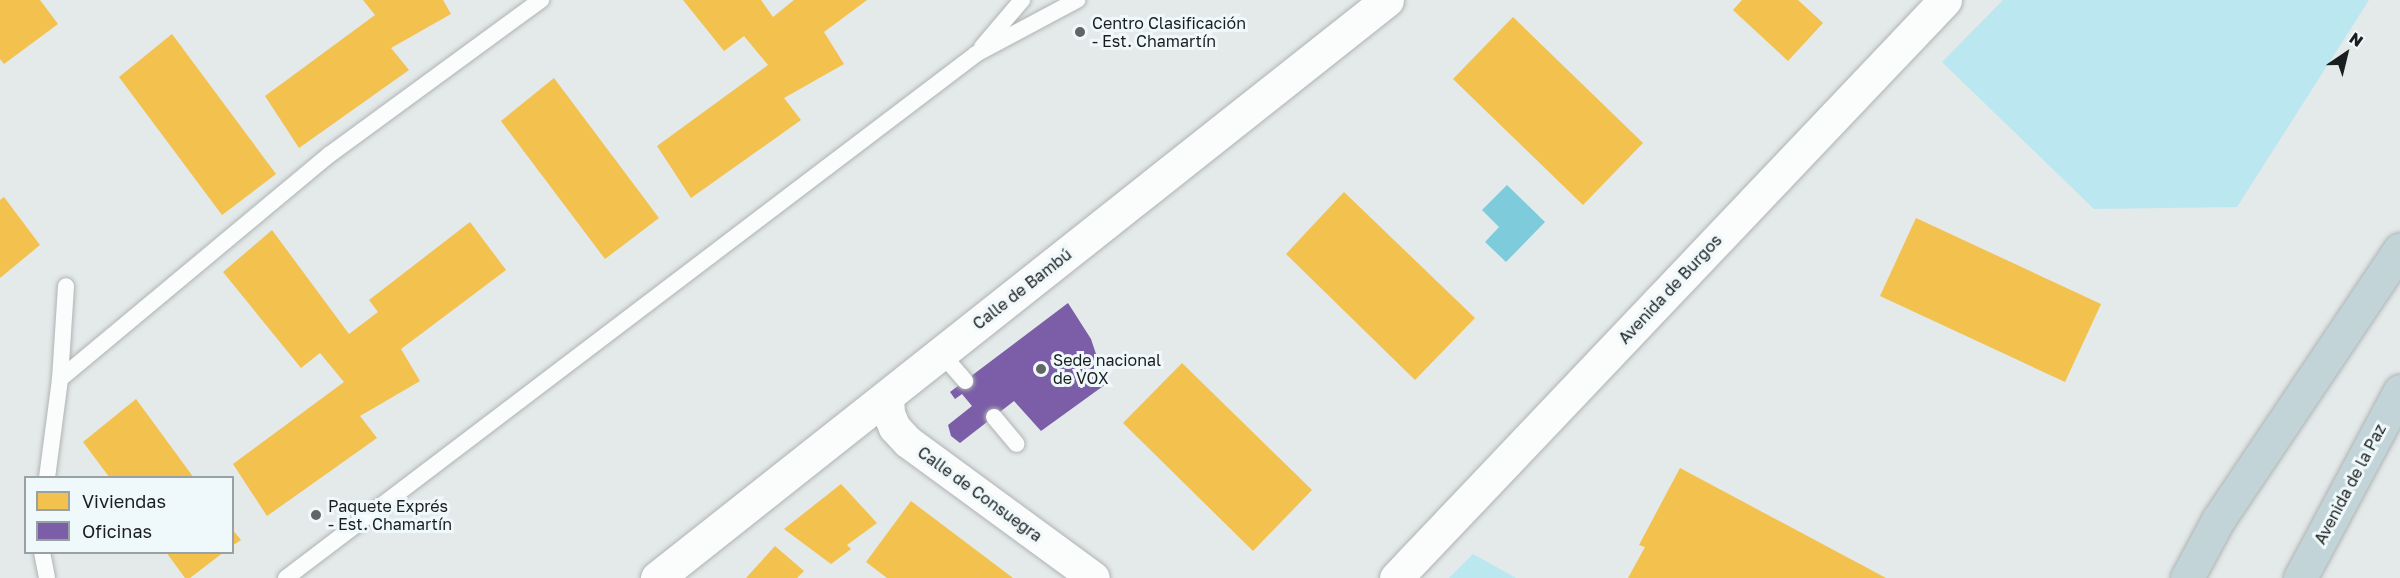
<!DOCTYPE html>
<meta charset="utf-8">
<style>
body{margin:0}
#map{position:relative;width:2400px;height:578px;overflow:hidden;background:#e4e9e9;font-family:"Golos Text",sans-serif}
div>[style]{position:absolute}
[style*='--x']{left:calc(var(--x)*1px);top:calc(var(--y)*1px);width:calc(var(--w)*1px);rotate:calc(var(--a)*1deg)}
.green>*{inset:0;background:#bbe7f1}
.water>*{inset:0;background:#7eccdb}
.homes>*{inset:0;background:#f2c14e}
.offices>*{inset:0;background:#7b5ea7}
.roads{filter:drop-shadow(0 0 2px #afb3b3) drop-shadow(0 0 2px #afb3b3)}
.service>*{height:16px;margin:-8px;padding:0 8px;transform-origin:8px;border-radius:8px;background:#fbfcfc}
.minor>*{height:32px;margin:-16px;padding:0 16px;transform-origin:16px;border-radius:16px;background:#fbfcfc}
.tertiary>*{height:33px;margin:-16.5px;padding:0 16.5px;transform-origin:16.5px;border-radius:16.5px;background:#fbfcfc}
.motorway>*{height:33px;margin:-16.5px;padding:0 16.5px;transform-origin:16.5px;border-radius:16.5px;background:#c2d4d7}
.dots>*{width:16px;height:16px;translate:-50% -50%;box-sizing:border-box;border:3px solid #eff8fa;border-radius:50%}
span{translate:-50% -50%;white-space:nowrap;text-align:center;line-height:1.15;-webkit-text-stroke:6px #eff8fa;paint-order:stroke}
.poi-label{font-size:16px;color:#1b1e1f}
.left{translate:0 -50%;text-align:left}
.street-label{font-size:16px;color:#1b1e1f}
.legend{position:absolute;left:24px;top:476px;width:210px;height:78px;box-sizing:border-box;background:#eff8fa;border:2px solid #9aa1a2;margin:0;padding:8px 10px;list-style:none;font-size:18px;color:#1b1e1f}
.legend li{display:flex;align-items:center;gap:12px;height:30px}
.legend b{width:30px;border:2px solid #9aa1a2}
.north{position:absolute;left:2316px;top:24px;width:60px;height:60px;-webkit-text-stroke:4px #eff8fa;paint-order:stroke;rotate:35deg;font-size:16px;font-weight:700;line-height:24px;text-align:center;color:#1b1e1f}
.north::after{content:'';display:block;margin:auto;width:21px;height:27px;background:#1b1e1f;clip-path:polygon(50% 0,100% 100%,50% 72%,0 100%)}
</style>
<div id="map">
<div class="green">
<i style="clip-path:polygon(2003px 0,2369px 0,2237px 207px,2094px 209px,1942px 62px)"></i>
<i style="clip-path:polygon(1473px 554px,1516px 578px,1449px 578px)"></i>
</div>
<div class="water">
<i style="clip-path:polygon(1507px 185px,1545px 222px,1506px 262px,1485px 242px,1499px 227px,1482px 210px)"></i>
</div>
<div class="homes">
<i style="clip-path:polygon(0 0,40px 0,58px 24px,4px 64px,0 59px)"></i>
<i style="clip-path:polygon(363px 0,443px 0,451px 14px,391px 48px,409px 70px,299px 148px,265px 96px,375px 15px)"></i>
<i style="clip-path:polygon(683px 0,761px 0,773px 17px,794px 0,867px 0,824px 32px,844px 64px,784px 98px,801px 120px,691px 198px,657px 146px,768px 65px,744px 36px,724px 51px)"></i>
<i style="clip-path:polygon(1742px 0,1798px 0,1823px 23px,1788px 61px,1733px 10px)"></i>
<i style="clip-path:polygon(1513px 17px,1643px 143px,1583px 205px,1453px 79px)"></i>
<i style="clip-path:polygon(172px 34px,276px 174px,222px 215px,119px 77px)"></i>
<i style="clip-path:polygon(554px 78px,659px 218px,605px 259px,501px 121px)"></i>
<i style="clip-path:polygon(1344px 192px,1475px 318px,1415px 380px,1286px 254px)"></i>
<i style="clip-path:polygon(4px 197px,40px 245px,0 278px,0 200px)"></i>
<i style="clip-path:polygon(1916px 218px,2101px 304px,2065px 382px,1880px 296px)"></i>
<i style="clip-path:polygon(470px 222px,506px 270px,401px 349px,420px 381px,360px 416px,377px 438px,267px 516px,233px 464px,344px 382px,320px 353px,301px 368px,223px 272px,272px 230px,349px 334px,378px 312px,369px 300px)"></i>
<i style="clip-path:polygon(1182px 363px,1312px 490px,1253px 551px,1123px 423px)"></i>
<i style="clip-path:polygon(136px 399px,194px 478px,110px 478px,83px 442px)"></i>
<i style="clip-path:polygon(1680px 468px,1886px 578px,1628px 578px,1645px 547px,1639px 545px)"></i>
<i style="clip-path:polygon(841px 484px,877px 523px,847px 545px,851px 549px,831px 564px,784px 529px)"></i>
<i style="clip-path:polygon(911px 501px,1013px 578px,887px 578px,866px 562px)"></i>
<i style="clip-path:polygon(232px 529px,241px 540px,232px 546px)"></i>
<i style="clip-path:polygon(775px 546px,804px 571px,797px 578px,746px 578px)"></i>
<i style="clip-path:polygon(166px 552px,224px 552px,190px 578px,185px 578px)"></i>
</div>
<div class="offices">
<i style="clip-path:polygon(1068px 303px,1091px 339px,1106px 384px,1041px 431px,1014px 401px,960px 443px,951px 436px,948px 425px,972px 406px,962px 394px,955px 399px,950px 392px)"></i>
</div>
<div class="roads">
<div class="service">
<i style="--x:982;--y:47;--w:62;--a:-49.6"></i>
<i style="--x:941;--y:353;--w:37;--a:49"></i>
<i style="--x:60;--y:379;--w:350;--a:-39.8"></i>
<i style="--x:329;--y:155;--w:263;--a:-36.2"></i>
<i style="--x:994;--y:417;--w:35;--a:50"></i>
<i style="--x:47;--y:478;--w:100;--a:-82.5"></i>
<i style="--x:60;--y:379;--w:93;--a:-86.3"></i>
<i style="--x:42;--y:552;--w:26;--a:79"></i>
<i style="--x:286;--y:578;--w:866;--a:-37.21"></i>
<i style="--x:976;--y:54;--w:115;--a:-28.1"></i>
</div>
<div class="minor">
<i style="--x:888;--y:396;--w:18;--a:87"></i>
<i style="--x:889;--y:414;--w:15;--a:67"></i>
<i style="--x:895;--y:428;--w:19;--a:47"></i>
<i style="--x:908;--y:442;--w:230;--a:36.2"></i>
</div>
<div class="tertiary">
<i style="--x:657;--y:578;--w:931;--a:-38.37"></i>
<i style="--x:1396;--y:578;--w:797;--a:-46.47"></i>
</div>
<div class="motorway">
<i style="--x:2187;--y:578;--w:66;--a:-61.9"></i>
<i style="--x:2218;--y:520;--w:326;--a:-56.1"></i>
<i style="--x:2300;--y:578;--w:212;--a:-61.9"></i>
</div>
</div>
<div class="dots">
<i style="left:1080px;top:32px;background:#616566"></i>
<i style="left:1041px;top:369px;background:#616566"></i>
<i style="left:316px;top:515px;background:#616566"></i>
</div>
<div class="poi-label">
<span class="left" style="left:1092px;top:32px">Centro Clasificación<br>- Est. Chamartín</span>
<span class="left" style="left:1053px;top:369px">Sede nacional<br>de VOX</span>
<span class="left" style="left:328px;top:515px">Paquete Exprés<br>- Est. Chamartín</span>
</div>
<div class="street-label">
<span style="left:1022px;top:289px;rotate:-38deg">Calle de Bambú</span>
<span style="left:1670px;top:289px;rotate:-47deg">Avenida de Burgos</span>
<span style="left:2350px;top:484px;rotate:-62deg">Avenida de la Paz</span>
<span style="left:980px;top:494px;rotate:36deg">Calle de Consuegra</span>
</div>
<ul class="legend">
<li><b style="height:16px;background:#f2c14e"></b>Viviendas</li>
<li><b style="height:16px;background:#7b5ea7"></b>Oficinas</li>
</ul>
<div class="north">N</div>
</div>
